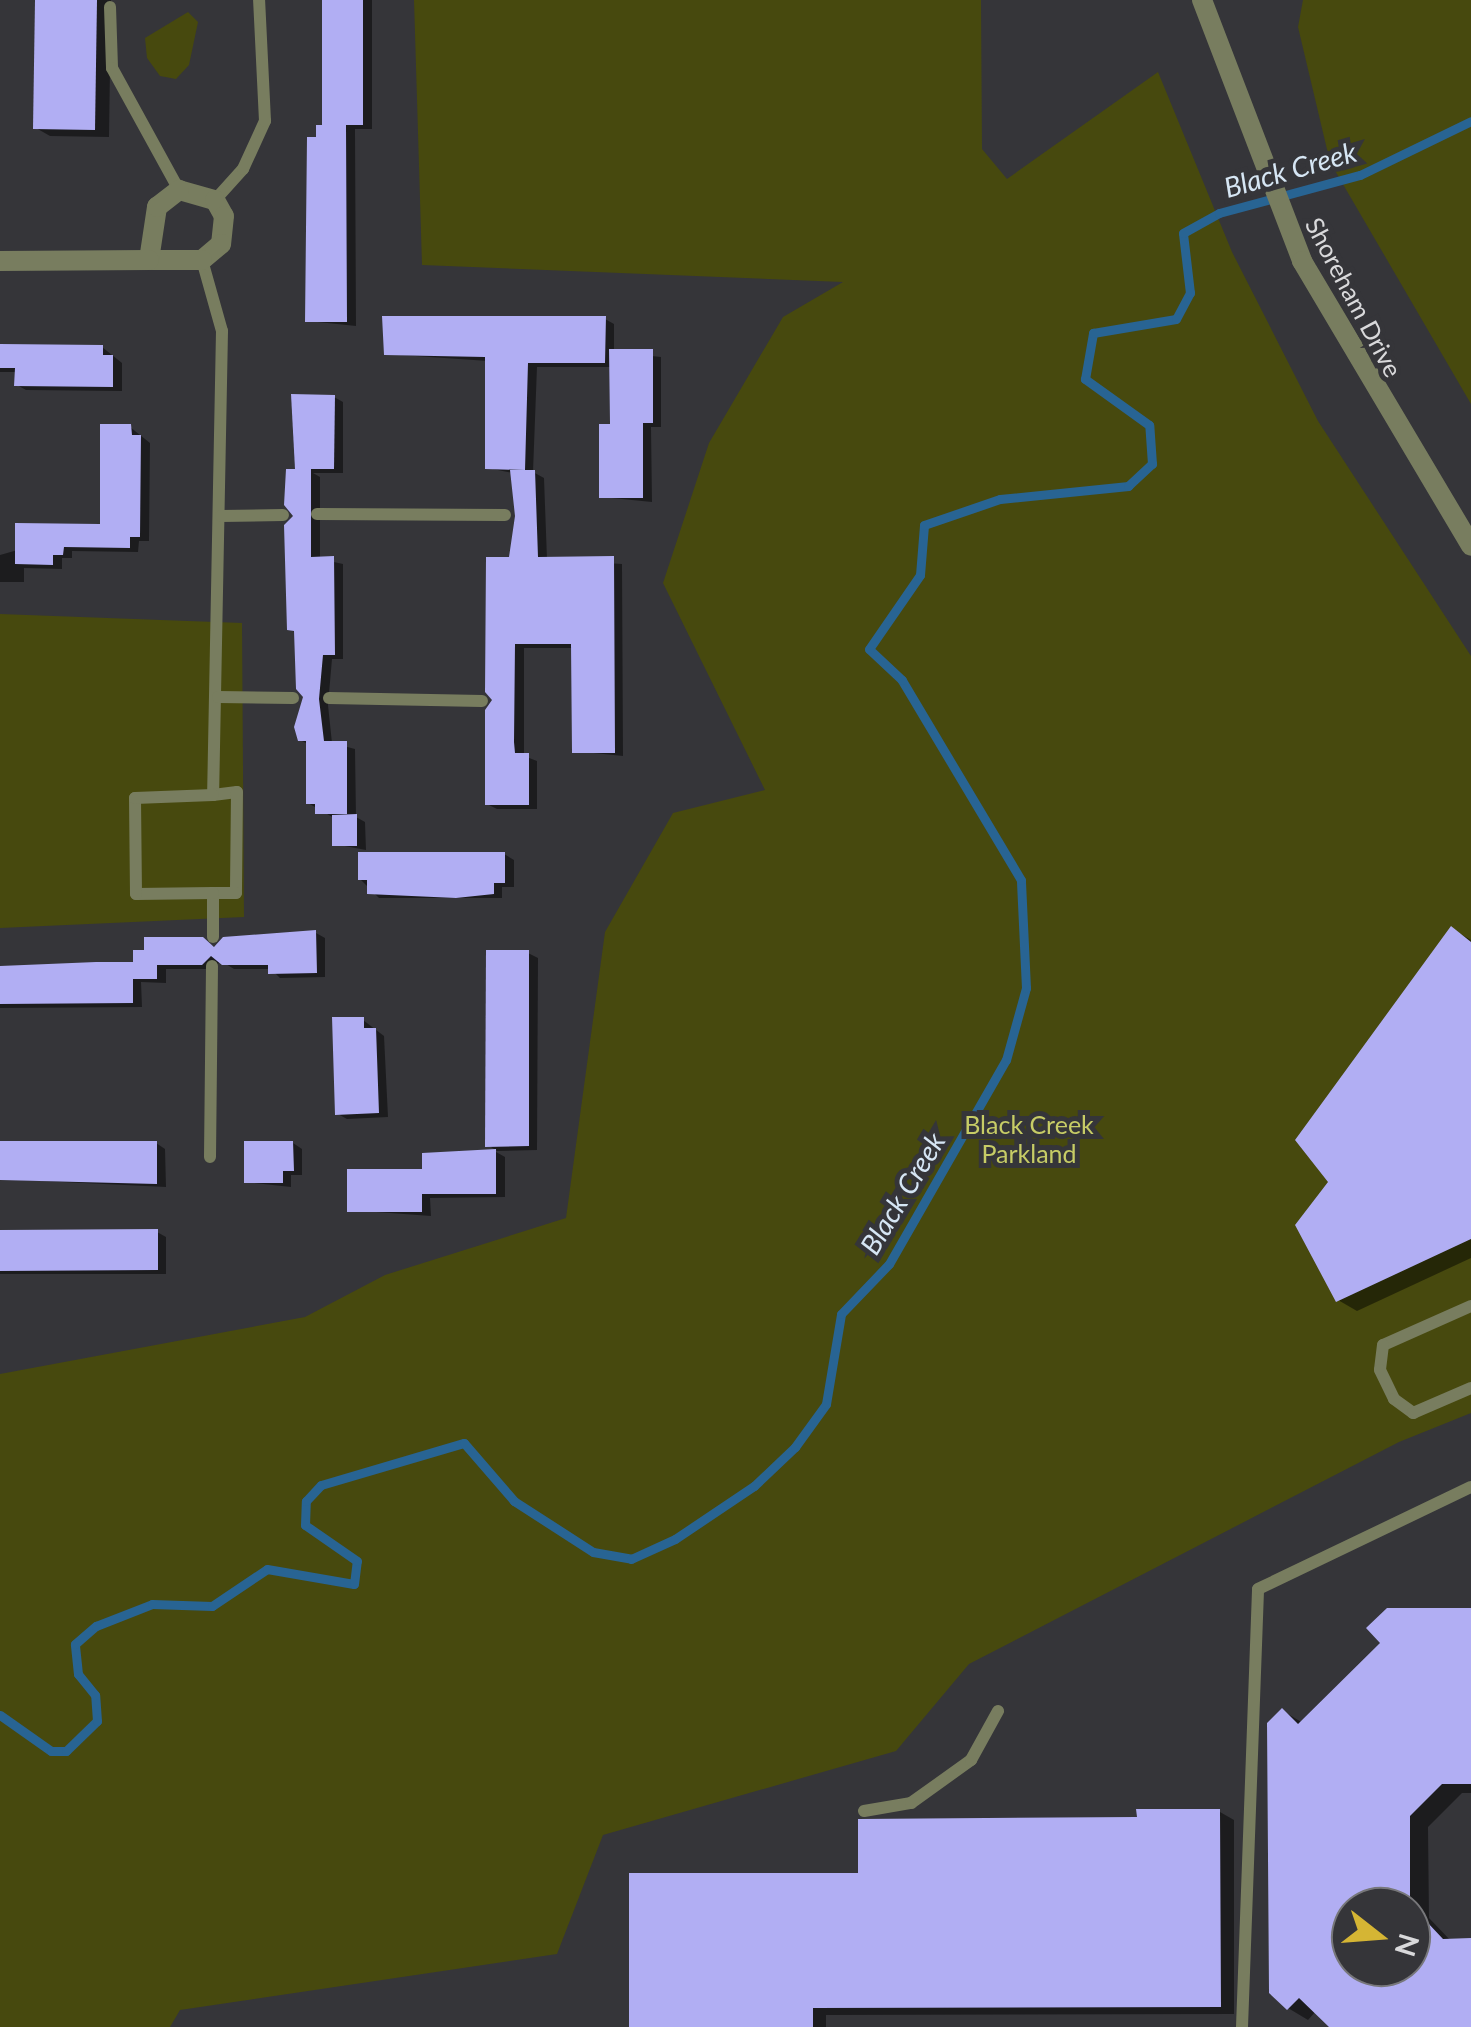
<!DOCTYPE html>
<style>
body{margin:0}
#map{position:relative;width:1471px;height:2027px;overflow:hidden;background:#353539;font-family:Lato,sans-serif}
div>[style]{position:absolute}
[style*='--x']{left:calc(var(--x)*1px);top:calc(var(--y)*1px);width:calc(var(--w)*1px);rotate:calc(var(--a)*1deg)}
.green>*{inset:0;background:#47490e}
.shadow>*{inset:0;background:#0007}
.stream>*{height:9px;margin:-4.5px;padding:0 4.5px;transform-origin:4.5px;border-radius:4.5px;background:#286493}
.building>*{inset:0;background:#b1aef3}
.service>*{height:12px;margin:-6px;padding:0 6px;transform-origin:6px;border-radius:6px;background:#787d5f}
.minor>*{height:20px;margin:-10px;padding:0 10px;transform-origin:10px;border-radius:10px;background:#787d5f}
.tertiary>*{height:20px;margin:-10px;padding:0 10px;transform-origin:10px;border-radius:10px;background:#787d5f}
span{translate:-50% -50%;white-space:nowrap;text-align:center;line-height:1.15;-webkit-text-stroke:10px #353539;paint-order:stroke}
.street-label{font-size:25px;color:#d9d9db}
.park-label{font-size:25px;color:#c7cc66}
.water-label{font-size:28px;color:#d6e6f4;font-style:italic}
.north{position:absolute;left:1331px;top:1887px;width:100px;height:100px;box-sizing:border-box;background:#353539;border:2px solid #77777a;border-radius:50%;rotate:107deg;font-size:28px;font-weight:700;line-height:40px;text-align:center;color:#d9d9db}
.north::after{content:'';display:block;margin:auto;width:35px;height:45px;background:#d5b534;clip-path:polygon(50% 0,100% 100%,50% 72%,0 100%)}
</style>
<div id="map">
<div class="green">
<i style="clip-path:polygon(414px 0,981px 0,982px 149px,1007px 179px,1158px 72px,1232px 252px,1318px 421px,1471px 656px,1471px 1413px,1399px 1442px,969px 1664px,896px 1751px,603px 1835px,557px 1954px,180px 2010px,170px 2027px,0 2027px,0 1374px,305px 1317px,385px 1275px,566px 1218px,605px 932px,673px 813px,765px 790px,663px 583px,709px 443px,783px 317px,843px 282px,422px 265px)"></i>
<i style="clip-path:polygon(1303px 0,1471px 0,1471px 404px,1330px 162px,1298px 27px)"></i>
<i style="clip-path:polygon(188px 12px,198px 22px,189px 65px,176px 79px,160px 76px,147px 58px,145px 38px)"></i>
<i style="clip-path:polygon(0 614px,242px 623px,244px 917px,0 928px)"></i>
</div>
<div class="shadow">
<i style="clip-path:polygon(38px 0,111px 0,109px 137px,50px 136px,36px 128px)"></i>
<i style="clip-path:polygon(325px 0,372px 0,372px 129px,355px 129px,356px 326px,308px 321px,325px 128px)"></i>
<i style="clip-path:polygon(605px 319px,614px 324px,614px 352px,661px 357px,661px 427px,651px 427px,652px 502px,602px 497px,612px 426px,612px 367px,537px 367px,533px 472px,544px 478px,547px 559px,622px 564px,623px 756px,574px 751px,574px 648px,524px 648px,524px 756px,537px 761px,537px 809px,497px 809px,487px 804px,517px 516px,513px 473px,488px 468px,488px 361px,386px 354px)"></i>
<i style="clip-path:polygon(0 345px,102px 347px,122px 363px,122px 391px,26px 390px,17px 385px,17px 372px,0 372px)"></i>
<i style="clip-path:polygon(334px 397px,343px 402px,343px 473px,313px 473px,320px 477px,320px 559px,343px 564px,343px 659px,332px 659px,328px 705px,332px 743px,355px 749px,356px 817px,365px 822px,366px 850px,334px 844px,334px 818px,308px 803px,308px 744px,300px 740px,306px 697px,297px 633px,289px 629px,303px 472px)"></i>
<i style="clip-path:polygon(130px 427px,150px 443px,149px 541px,139px 541px,138px 552px,72px 551px,72px 558px,62px 558px,62px 569px,24px 568px,24px 582px,0 582px,0 555px,102px 526px)"></i>
<i style="clip-path:polygon(504px 854px,514px 860px,514px 887px,502px 887px,502px 898px,379px 898px,360px 879px)"></i>
<i style="clip-path:polygon(1452px 929px,1471px 940px,1471px 1258px,1357px 1311px,1338px 1300px)"></i>
<i style="clip-path:polygon(316px 933px,325px 938px,325px 977px,280px 978px,271px 969px,234px 969px,221px 961px,212px 969px,166px 969px,166px 983px,141px 982px,142px 1007px,0 1008px,0 968px,132px 964px,202px 939px,216px 948px)"></i>
<i style="clip-path:polygon(528px 953px,538px 958px,537px 1150px,497px 1151px,488px 1145px)"></i>
<i style="clip-path:polygon(363px 1020px,384px 1036px,388px 1117px,347px 1119px,338px 1114px)"></i>
<i style="clip-path:polygon(156px 1143px,165px 1149px,166px 1187px,0 1179px,0 1144px)"></i>
<i style="clip-path:polygon(293px 1143px,302px 1149px,302px 1175px,291px 1175px,291px 1187px,246px 1182px)"></i>
<i style="clip-path:polygon(496px 1152px,505px 1157px,505px 1197px,430px 1198px,431px 1216px,349px 1210px,424px 1172px)"></i>
<i style="clip-path:polygon(157px 1232px,166px 1237px,166px 1274px,0 1274px,0 1233px)"></i>
<i style="clip-path:polygon(evenodd,1471px 1610px,1471px 1793px,1462px 1793px,1428px 1827px,1429px 1918px,1451px 1941px,1471px 1941px,1471px 2027px,1332px 2027px,1316px 2011px,1308px 2020px,1288px 2008px,1283px 1711px,1303px 1723px,1471px 1610px,1351px 1907px,1411px 1907px,1411px 1967px,1351px 1967px,1351px 1907px)"></i>
<i style="clip-path:polygon(1220px 1812px,1234px 1820px,1234px 2014px,826px 2015px,826px 2027px,631px 2027px,1139px 1819px)"></i>
</div>
<div class="stream">
<i style="--x:0;--y:1715;--w:62;--a:35.2"></i>
<i style="--x:51;--y:1751;--w:15;--a:0"></i>
<i style="--x:66;--y:1751;--w:43;--a:-44.1"></i>
<i style="--x:97;--y:1721;--w:26;--a:-94"></i>
<i style="--x:95;--y:1695;--w:27;--a:-129"></i>
<i style="--x:78;--y:1674;--w:30;--a:-96"></i>
<i style="--x:75;--y:1644;--w:28;--a:-41"></i>
<i style="--x:96;--y:1626;--w:60;--a:-21.4"></i>
<i style="--x:152;--y:1604;--w:60;--a:1.9"></i>
<i style="--x:212;--y:1606;--w:66;--a:-33.9"></i>
<i style="--x:267;--y:1569;--w:88;--a:9.8"></i>
<i style="--x:354;--y:1584;--w:23;--a:-83"></i>
<i style="--x:357;--y:1561;--w:63;--a:-145.3"></i>
<i style="--x:305;--y:1525;--w:24;--a:-88"></i>
<i style="--x:306;--y:1501;--w:22;--a:-47"></i>
<i style="--x:321;--y:1485;--w:149;--a:-16.4"></i>
<i style="--x:464;--y:1443;--w:77;--a:49.2"></i>
<i style="--x:514;--y:1501;--w:94;--a:32.8"></i>
<i style="--x:593;--y:1552;--w:39;--a:10"></i>
<i style="--x:631;--y:1559;--w:48;--a:-24.4"></i>
<i style="--x:675;--y:1539;--w:95;--a:-33.9"></i>
<i style="--x:754;--y:1486;--w:57;--a:-43.6"></i>
<i style="--x:795;--y:1447;--w:53;--a:-54.2"></i>
<i style="--x:826;--y:1404;--w:91;--a:-80.5"></i>
<i style="--x:841;--y:1314;--w:69;--a:-46.2"></i>
<i style="--x:889;--y:1264;--w:235;--a:-60.2"></i>
<i style="--x:1006;--y:1060;--w:75;--a:-74.5"></i>
<i style="--x:1026;--y:988;--w:108;--a:-92.7"></i>
<i style="--x:1021;--y:880;--w:233;--a:-120.8"></i>
<i style="--x:902;--y:680;--w:45;--a:-136.8"></i>
<i style="--x:869;--y:649;--w:90;--a:-55.4"></i>
<i style="--x:920;--y:575;--w:50;--a:-85.4"></i>
<i style="--x:924;--y:525;--w:80;--a:-18.9"></i>
<i style="--x:1000;--y:499;--w:129;--a:-5.8"></i>
<i style="--x:1128;--y:486;--w:33;--a:-43"></i>
<i style="--x:1152;--y:464;--w:39;--a:-94"></i>
<i style="--x:1149;--y:425;--w:79;--a:-144.3"></i>
<i style="--x:1085;--y:379;--w:47;--a:-80.1"></i>
<i style="--x:1093;--y:333;--w:84;--a:-9.6"></i>
<i style="--x:1176;--y:319;--w:30;--a:-62"></i>
<i style="--x:1190;--y:293;--w:60;--a:-96.7"></i>
<i style="--x:1183;--y:233;--w:41;--a:-29.1"></i>
<i style="--x:1219;--y:213;--w:146;--a:-15.1"></i>
<i style="--x:1360;--y:175;--w:123;--a:-25.9"></i>
</div>
<div class="building">
<i style="clip-path:polygon(35px 0,97px 0,95px 130px,33px 129px)"></i>
<i style="clip-path:polygon(322px 0,363px 0,363px 125px,346px 125px,347px 322px,305px 322px,307px 137px,316px 137px,316px 125px,322px 125px)"></i>
<i style="clip-path:polygon(382px 316px,606px 316px,605px 363px,528px 363px,525px 470px,485px 469px,485px 357px,384px 355px)"></i>
<i style="clip-path:polygon(0 344px,103px 345px,103px 355px,113px 355px,113px 387px,14px 386px,15px 368px,0 368px)"></i>
<i style="clip-path:polygon(609px 349px,653px 349px,653px 423px,643px 423px,643px 498px,599px 498px,599px 424px,610px 424px)"></i>
<i style="clip-path:polygon(291px 394px,335px 395px,334px 469px,295px 469px)"></i>
<i style="clip-path:polygon(100px 424px,131px 424px,132px 435px,141px 435px,140px 537px,130px 537px,130px 548px,64px 547px,63px 555px,53px 555px,53px 565px,15px 564px,15px 523px,100px 524px)"></i>
<i style="clip-path:polygon(286px 469px,311px 469px,311px 557px,334px 556px,335px 655px,323px 655px,319px 699px,324px 741px,347px 741px,347px 814px,315px 814px,315px 804px,306px 804px,306px 741px,298px 741px,294px 727px,303px 697px,296px 689px,294px 631px,287px 630px,284px 525px,293px 516px,284px 505px)"></i>
<i style="clip-path:polygon(510px 470px,535px 470px,538px 557px,614px 556px,615px 753px,572px 753px,571px 644px,515px 644px,514px 742px,515px 753px,529px 753px,529px 805px,485px 805px,485px 710px,492px 700px,485px 692px,486px 557px,509px 557px,515px 516px)"></i>
<i style="clip-path:polygon(357px 814px,357px 846px,332px 846px,332px 815px)"></i>
<i style="clip-path:polygon(358px 852px,505px 852px,505px 883px,494px 883px,494px 894px,456px 898px,367px 894px,367px 880px,358px 880px)"></i>
<i style="clip-path:polygon(1451px 926px,1471px 942px,1471px 1239px,1336px 1302px,1295px 1225px,1328px 1182px,1295px 1140px)"></i>
<i style="clip-path:polygon(316px 930px,317px 973px,268px 974px,268px 965px,222px 965px,211px 956px,202px 965px,157px 965px,157px 979px,133px 979px,133px 950px,144px 950px,144px 937px,203px 937px,214px 947px,223px 937px)"></i>
<i style="clip-path:polygon(486px 950px,529px 950px,529px 1146px,485px 1147px)"></i>
<i style="clip-path:polygon(96px 962px,133px 962px,133px 1003px,0 1004px,0 966px)"></i>
<i style="clip-path:polygon(332px 1017px,364px 1017px,364px 1028px,376px 1028px,379px 1113px,335px 1115px)"></i>
<i style="clip-path:polygon(0 1141px,157px 1141px,157px 1184px,0 1180px)"></i>
<i style="clip-path:polygon(244px 1141px,293px 1141px,294px 1171px,283px 1171px,283px 1183px,244px 1183px)"></i>
<i style="clip-path:polygon(496px 1149px,496px 1194px,422px 1194px,422px 1212px,347px 1212px,347px 1169px,422px 1169px,422px 1153px)"></i>
<i style="clip-path:polygon(158px 1229px,158px 1270px,0 1271px,0 1230px)"></i>
<i style="clip-path:polygon(1387px 1608px,1471px 1608px,1471px 1784px,1442px 1784px,1410px 1816px,1410px 1907px,1351px 1907px,1351px 1967px,1411px 1967px,1411px 1905px,1443px 1939px,1471px 1938px,1471px 2027px,1329px 2027px,1299px 1998px,1287px 2010px,1269px 1993px,1267px 1723px,1282px 1708px,1298px 1724px,1380px 1643px,1366px 1628px)"></i>
<i style="clip-path:polygon(1136px 1809px,1220px 1809px,1221px 2007px,813px 2008px,813px 2027px,629px 2027px,629px 1873px,858px 1873px,858px 1819px,1137px 1817px)"></i>
</div>
<div class="service">
<i style="--x:110;--y:7;--w:61;--a:88.1"></i>
<i style="--x:112;--y:68;--w:139;--a:61.2"></i>
<i style="--x:215;--y:200;--w:42;--a:-47.9"></i>
<i style="--x:243;--y:169;--w:53;--a:-65.4"></i>
<i style="--x:265;--y:121;--w:121;--a:-92.8"></i>
<i style="--x:202;--y:260;--w:74;--a:74.3"></i>
<i style="--x:222;--y:331;--w:464;--a:91.1"></i>
<i style="--x:213;--y:795;--w:24;--a:-7"></i>
<i style="--x:237;--y:792;--w:101;--a:90.6"></i>
<i style="--x:236;--y:893;--w:23;--a:180"></i>
<i style="--x:213;--y:893;--w:44;--a:90"></i>
<i style="--x:317;--y:514;--w:188;--a:0.3"></i>
<i style="--x:221;--y:516;--w:62;--a:-0.9"></i>
<i style="--x:218;--y:697;--w:75;--a:0.8"></i>
<i style="--x:329;--y:698;--w:153;--a:1.1"></i>
<i style="--x:213;--y:893;--w:77;--a:179.3"></i>
<i style="--x:136;--y:894;--w:96;--a:-90.6"></i>
<i style="--x:135;--y:798;--w:78;--a:-2.2"></i>
<i style="--x:210;--y:1157;--w:191;--a:-89.4"></i>
<i style="--x:1471;--y:1306;--w:96;--a:156.1"></i>
<i style="--x:1383;--y:1345;--w:25;--a:97"></i>
<i style="--x:1380;--y:1370;--w:32;--a:64"></i>
<i style="--x:1394;--y:1399;--w:24;--a:36"></i>
<i style="--x:1413;--y:1413;--w:63;--a:-23.3"></i>
<i style="--x:864;--y:1811;--w:48;--a:-9.7"></i>
<i style="--x:911;--y:1803;--w:74;--a:-35.6"></i>
<i style="--x:971;--y:1760;--w:56;--a:-61.1"></i>
<i style="--x:1242;--y:2027;--w:438;--a:-87.9"></i>
<i style="--x:1258;--y:1589;--w:236;--a:-25.6"></i>
</div>
<div class="minor">
<i style="--x:179;--y:190;--w:37;--a:16"></i>
<i style="--x:215;--y:200;--w:18;--a:61"></i>
<i style="--x:224;--y:216;--w:28;--a:96"></i>
<i style="--x:221;--y:244;--w:25;--a:140"></i>
<i style="--x:202;--y:260;--w:53;--a:180"></i>
<i style="--x:149;--y:260;--w:54;--a:-81.4"></i>
<i style="--x:157;--y:207;--w:28;--a:-38"></i>
<i style="--x:0;--y:261;--w:149;--a:-0.4"></i>
</div>
<div class="tertiary">
<i style="--x:1202;--y:0;--w:280;--a:69"></i>
<i style="--x:1302;--y:261;--w:331;--a:59.3"></i>
</div>
<div class="street-label">
<span style="left:1354px;top:297px;rotate:62deg">Shoreham Drive</span>
</div>
<div class="park-label">
<span style="left:1029px;top:1139px">Black Creek<br>Parkland</span>
</div>
<div class="water-label">
<span style="left:1290px;top:169px;rotate:-16deg">Black Creek</span>
<span style="left:902px;top:1193px;rotate:-59deg">Black Creek</span>
</div>
<div class="north">N</div>
</div>
